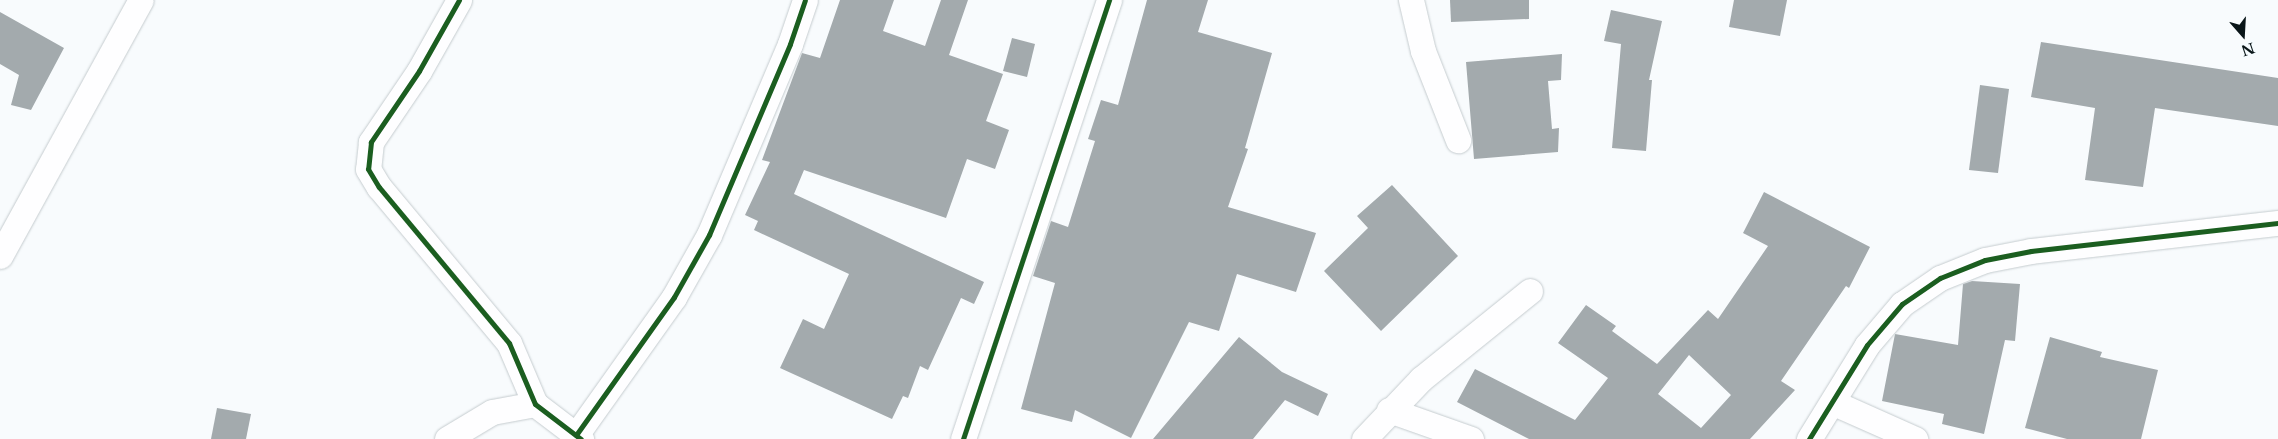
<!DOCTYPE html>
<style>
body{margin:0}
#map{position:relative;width:2278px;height:439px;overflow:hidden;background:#f8fbfd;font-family:"Libre Baskerville",serif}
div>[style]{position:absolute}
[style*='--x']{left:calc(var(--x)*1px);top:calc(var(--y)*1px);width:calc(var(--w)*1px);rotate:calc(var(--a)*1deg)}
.building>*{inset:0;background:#a3aaad}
.roads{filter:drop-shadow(0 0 1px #c5cccf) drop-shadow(0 0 1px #c5cccf)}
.street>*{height:25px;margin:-12.5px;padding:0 12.5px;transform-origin:12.5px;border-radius:12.5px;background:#fefeff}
.cycleway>*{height:5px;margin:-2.5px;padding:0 2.5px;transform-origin:2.5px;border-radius:2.5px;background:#1b5e20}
span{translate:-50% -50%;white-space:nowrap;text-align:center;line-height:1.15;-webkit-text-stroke:4px #f6fcff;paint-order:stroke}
.north{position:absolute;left:2218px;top:10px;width:50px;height:50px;-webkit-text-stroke:4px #f6fcff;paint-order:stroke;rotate:161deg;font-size:14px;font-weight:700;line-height:20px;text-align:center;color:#091518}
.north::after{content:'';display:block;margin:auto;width:18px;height:22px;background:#091518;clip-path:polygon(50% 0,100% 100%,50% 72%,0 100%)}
</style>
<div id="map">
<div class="building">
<i style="clip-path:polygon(840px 0,894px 0,883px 31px,925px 46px,941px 0,968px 0,949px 55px,1003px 74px,986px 121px,1009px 130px,995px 169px,967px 159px,946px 218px,804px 170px,794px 194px,984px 282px,974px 304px,961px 298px,928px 370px,920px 366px,908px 398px,903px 396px,892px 419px,780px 368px,803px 319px,824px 329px,849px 274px,754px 230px,758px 221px,745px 215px,770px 162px,762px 160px,802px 53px,820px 58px)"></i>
<i style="clip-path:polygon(1147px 0,1208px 0,1198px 32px,1272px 53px,1245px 148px,1248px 149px,1228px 207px,1316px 233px,1296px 292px,1237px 274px,1219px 331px,1189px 322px,1131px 438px,1075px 410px,1072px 422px,1021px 409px,1055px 283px,1033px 276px,1051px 221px,1068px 227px,1095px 141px,1088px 139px,1101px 100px,1118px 105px)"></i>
<i style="clip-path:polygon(1450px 0,1529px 0,1529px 19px,1451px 22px)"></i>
<i style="clip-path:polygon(1734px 0,1787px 0,1780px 36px,1729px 27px)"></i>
<i style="clip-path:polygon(1611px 10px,1662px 21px,1649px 80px,1652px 80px,1646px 151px,1612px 148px,1621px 44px,1604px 41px)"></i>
<i style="clip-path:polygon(0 12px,64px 48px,31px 110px,11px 105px,19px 75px,0 64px)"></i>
<i style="clip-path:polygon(1012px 38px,1035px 44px,1027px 77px,1003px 71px)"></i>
<i style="clip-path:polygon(2041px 42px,2278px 78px,2278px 126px,2155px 108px,2143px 187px,2085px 180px,2095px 108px,2031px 97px)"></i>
<i style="clip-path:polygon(1562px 54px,1561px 80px,1548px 81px,1552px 129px,1559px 128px,1558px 152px,1474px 159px,1466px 62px)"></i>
<i style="clip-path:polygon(1980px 85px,2009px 89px,1998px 173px,1969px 170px)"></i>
<i style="clip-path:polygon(1392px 185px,1458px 256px,1381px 331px,1324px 271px,1368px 228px,1357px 216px)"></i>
<i style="clip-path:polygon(evenodd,1764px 192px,1870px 247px,1849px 288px,1846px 286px,1781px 381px,1795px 390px,1750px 439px,1529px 439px,1457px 402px,1475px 369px,1575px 420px,1608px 378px,1558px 343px,1586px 305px,1616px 326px,1612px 331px,1657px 364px,1708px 310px,1718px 319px,1768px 246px,1743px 233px,1764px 192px,1689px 355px,1731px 395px,1701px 428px,1658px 394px,1689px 355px)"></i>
<i style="clip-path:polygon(1972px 281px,2020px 284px,2015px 341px,2005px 340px,1984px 434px,1942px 424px,1944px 414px,1882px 401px,1895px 334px,1958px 345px,1963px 284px)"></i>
<i style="clip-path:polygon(1239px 337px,1282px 372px,1328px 394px,1318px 416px,1285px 400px,1253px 439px,1153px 439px)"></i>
<i style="clip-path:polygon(2050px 337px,2102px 352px,2100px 357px,2158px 370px,2141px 439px,2067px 439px,2025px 428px)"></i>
<i style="clip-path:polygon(217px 408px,251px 414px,246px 439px,211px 439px)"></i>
</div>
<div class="roads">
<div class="street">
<i style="--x:459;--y:0;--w:81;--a:119.4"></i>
<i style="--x:419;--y:71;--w:86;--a:124.1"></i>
<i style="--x:371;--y:142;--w:27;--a:96"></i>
<i style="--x:368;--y:169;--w:21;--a:59"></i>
<i style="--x:379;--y:187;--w:203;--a:50.2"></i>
<i style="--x:509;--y:343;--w:66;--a:66.9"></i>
<i style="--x:535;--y:404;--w:58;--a:37.3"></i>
<i style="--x:1411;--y:0;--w:52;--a:76.8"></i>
<i style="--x:1423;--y:51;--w:96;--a:68.5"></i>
<i style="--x:0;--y:256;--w:292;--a:-61.2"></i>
<i style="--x:1834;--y:403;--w:89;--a:24"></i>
<i style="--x:1389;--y:410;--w:87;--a:19.5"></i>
<i style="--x:576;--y:435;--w:169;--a:-54.6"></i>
<i style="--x:674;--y:297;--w:71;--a:-60.6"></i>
<i style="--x:709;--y:235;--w:207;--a:-67"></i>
<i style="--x:790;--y:44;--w:46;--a:-71.2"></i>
<i style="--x:447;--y:439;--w:52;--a:-31"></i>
<i style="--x:492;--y:412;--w:44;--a:-10.5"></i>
<i style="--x:963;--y:439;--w:463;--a:-71.6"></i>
<i style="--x:1364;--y:439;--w:83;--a:-46.5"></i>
<i style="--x:1421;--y:379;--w:140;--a:-38.9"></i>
<i style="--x:1809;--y:439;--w:110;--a:-58.3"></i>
<i style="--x:1867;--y:345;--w:54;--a:-49.5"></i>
<i style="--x:1902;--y:304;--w:46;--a:-34.4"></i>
<i style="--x:1940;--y:278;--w:48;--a:-21.8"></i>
<i style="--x:1985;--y:260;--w:47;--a:-11.1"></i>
<i style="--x:2031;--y:251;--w:249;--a:-6.5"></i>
</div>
</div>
<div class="cycleway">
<i style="--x:459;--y:0;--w:81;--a:119.4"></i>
<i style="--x:419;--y:71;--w:86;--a:124.1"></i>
<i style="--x:371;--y:142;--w:27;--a:96"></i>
<i style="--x:368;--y:169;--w:21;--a:59"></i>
<i style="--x:379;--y:187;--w:203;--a:50.2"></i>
<i style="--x:509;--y:343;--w:66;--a:66.9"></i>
<i style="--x:535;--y:404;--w:58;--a:37.3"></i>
<i style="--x:576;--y:435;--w:169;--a:-54.6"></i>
<i style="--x:674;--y:297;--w:71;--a:-60.6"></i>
<i style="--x:709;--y:235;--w:207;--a:-67"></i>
<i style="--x:790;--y:44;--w:46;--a:-71.2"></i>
<i style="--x:963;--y:439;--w:463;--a:-71.6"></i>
<i style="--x:1809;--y:439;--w:110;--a:-58.3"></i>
<i style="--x:1867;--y:345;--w:54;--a:-49.5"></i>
<i style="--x:1902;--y:304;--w:46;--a:-34.4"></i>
<i style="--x:1940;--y:278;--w:48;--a:-21.8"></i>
<i style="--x:1985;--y:260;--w:47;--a:-11.1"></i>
<i style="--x:2031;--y:251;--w:249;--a:-6.5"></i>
</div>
<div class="north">N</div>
</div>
